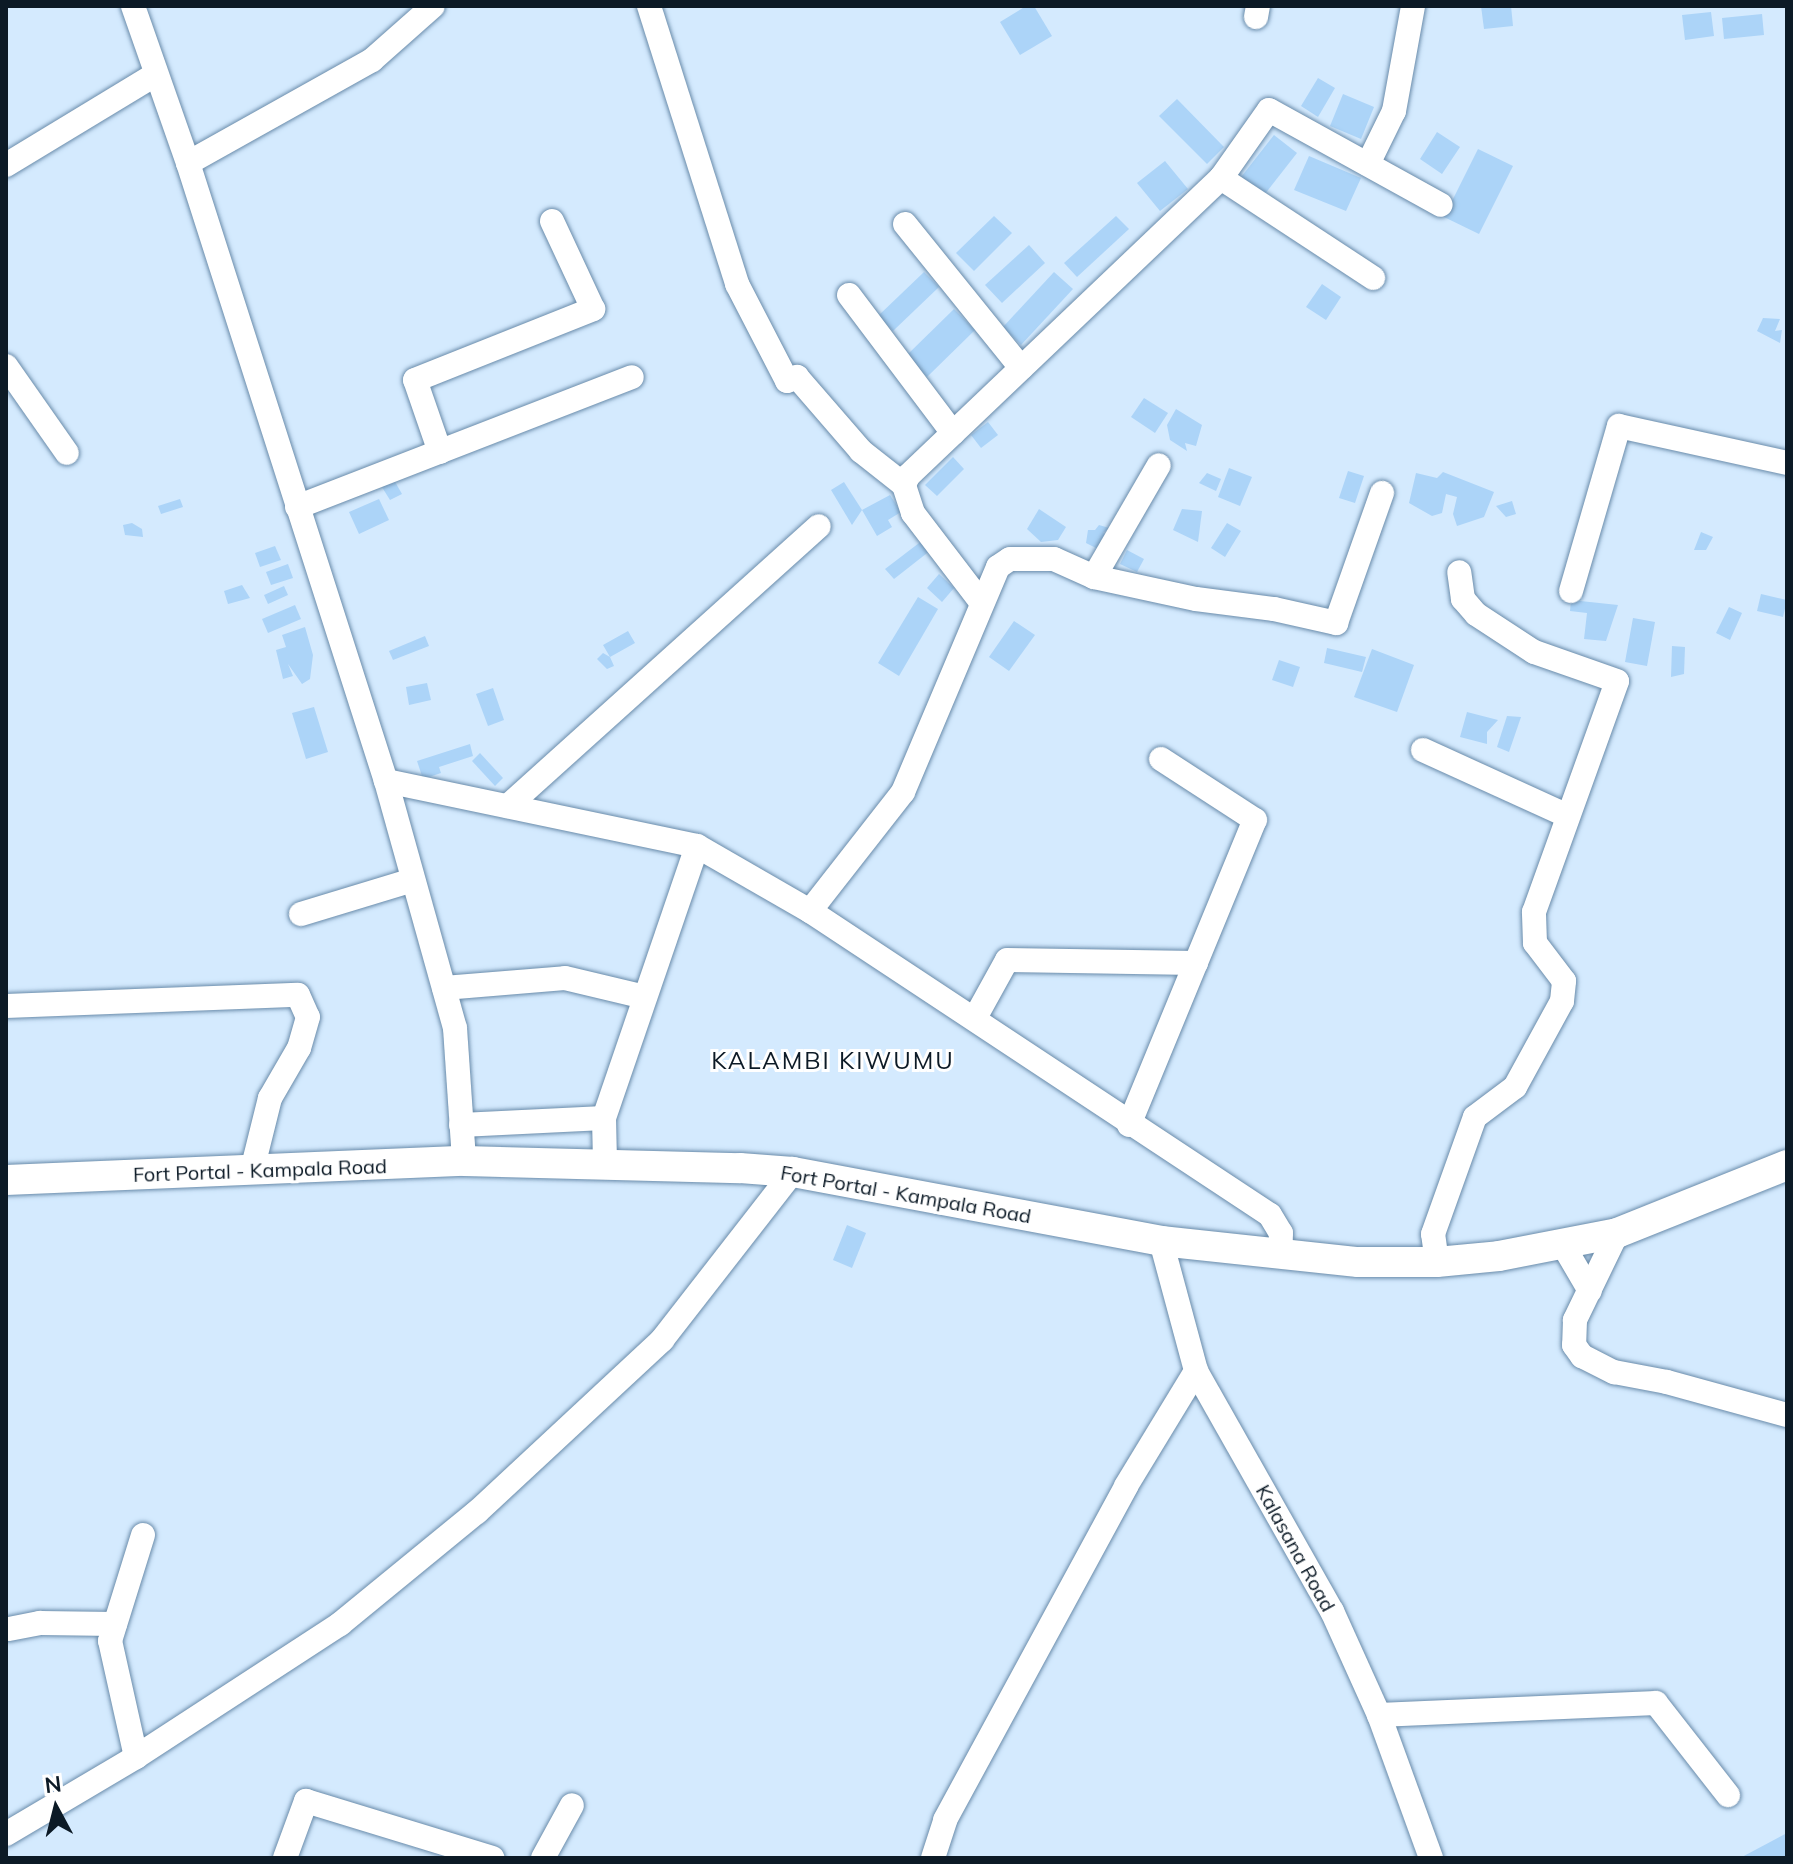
<!DOCTYPE html>
<style>
body{margin:0}
#map{position:relative;width:1793px;height:1864px;overflow:hidden;background:#d4eafe;font-family:Mulish,sans-serif}
div>[style]{position:absolute}
[style*='--x']{left:calc(var(--x)*1px);top:calc(var(--y)*1px);width:calc(var(--w)*1px);rotate:calc(var(--a)*1deg)}
.building>*{inset:0;background:#acd4f8}
.roads{filter:drop-shadow(0 0 2px #698baa) drop-shadow(0 0 2px #698baa)}
.minor>*{height:24px;margin:-12px;padding:0 12px;transform-origin:12px;border-radius:12px;background:#fff}
.major>*{height:30px;margin:-15px;padding:0 15px;transform-origin:15px;border-radius:15px;background:#fff}
span{translate:-50% -50%;white-space:nowrap;text-align:center;line-height:1.15;-webkit-text-stroke:6px #fff;paint-order:stroke}
.street-label{font-size:20px;color:#0c1a26}
.quarter-label{font-size:24px;color:#0c1a26;letter-spacing:2px}
.frame{position:absolute;inset:0;border:8px solid #0c1a26;pointer-events:none}
.north{position:absolute;left:16px;top:1768px;width:80px;height:80px;-webkit-text-stroke:6px #fff;paint-order:stroke;rotate:353deg;font-size:22px;font-weight:700;line-height:32px;text-align:center;color:#0c1a26}
.north::after{content:'';display:block;margin:auto;width:28px;height:36px;background:#0c1a26;clip-path:polygon(50% 0,100% 100%,50% 72%,0 100%)}
</style>
<div id="map">
<div class="building">
<i style="clip-path:polygon(1026px 6px,1034px 6px,1052px 36px,1020px 55px,1000px 22px)"></i>
<i style="clip-path:polygon(1481px 6px,1511px 6px,1513px 26px,1484px 29px)"></i>
<i style="clip-path:polygon(1711px 12px,1714px 36px,1685px 40px,1682px 15px)"></i>
<i style="clip-path:polygon(1762px 14px,1764px 35px,1724px 39px,1722px 18px)"></i>
<i style="clip-path:polygon(1318px 78px,1335px 88px,1318px 117px,1301px 106px)"></i>
<i style="clip-path:polygon(1343px 94px,1374px 107px,1361px 139px,1330px 126px)"></i>
<i style="clip-path:polygon(1177px 99px,1224px 147px,1207px 164px,1159px 116px)"></i>
<i style="clip-path:polygon(1437px 132px,1460px 147px,1442px 174px,1420px 159px)"></i>
<i style="clip-path:polygon(1274px 135px,1297px 153px,1261px 199px,1238px 181px)"></i>
<i style="clip-path:polygon(1478px 149px,1513px 166px,1479px 234px,1444px 217px)"></i>
<i style="clip-path:polygon(1309px 156px,1361px 178px,1346px 211px,1294px 190px)"></i>
<i style="clip-path:polygon(1165px 161px,1188px 189px,1160px 211px,1137px 183px)"></i>
<i style="clip-path:polygon(994px 216px,1012px 233px,974px 271px,956px 253px)"></i>
<i style="clip-path:polygon(1116px 216px,1129px 229px,1077px 277px,1064px 263px)"></i>
<i style="clip-path:polygon(1029px 245px,1045px 263px,1002px 303px,985px 285px)"></i>
<i style="clip-path:polygon(924px 272px,939px 287px,893px 331px,878px 316px)"></i>
<i style="clip-path:polygon(1054px 272px,1073px 289px,1021px 345px,1003px 327px)"></i>
<i style="clip-path:polygon(1322px 284px,1341px 297px,1326px 320px,1306px 307px)"></i>
<i style="clip-path:polygon(954px 309px,975px 330px,927px 377px,906px 356px)"></i>
<i style="clip-path:polygon(1763px 318px,1780px 319px,1775px 331px,1782px 330px,1780px 343px,1757px 331px)"></i>
<i style="clip-path:polygon(1144px 398px,1168px 413px,1155px 433px,1131px 417px)"></i>
<i style="clip-path:polygon(1176px 409px,1202px 425px,1196px 446px,1185px 443px,1187px 451px,1170px 440px,1167px 425px)"></i>
<i style="clip-path:polygon(988px 422px,998px 435px,981px 448px,971px 435px)"></i>
<i style="clip-path:polygon(953px 457px,964px 469px,937px 496px,925px 485px)"></i>
<i style="clip-path:polygon(1229px 468px,1252px 477px,1240px 506px,1218px 497px)"></i>
<i style="clip-path:polygon(1348px 471px,1364px 476px,1355px 503px,1339px 498px)"></i>
<i style="clip-path:polygon(1443px 472px,1494px 492px,1484px 517px,1457px 526px,1453px 514px,1457px 497px,1446px 494px,1442px 513px,1432px 516px,1409px 503px,1416px 473px,1437px 478px)"></i>
<i style="clip-path:polygon(1207px 473px,1221px 479px,1216px 491px,1199px 483px)"></i>
<i style="clip-path:polygon(394px 480px,402px 494px,390px 500px,380px 484px)"></i>
<i style="clip-path:polygon(844px 482px,862px 510px,852px 525px,831px 490px)"></i>
<i style="clip-path:polygon(890px 495px,901px 512px,888px 520px,892px 527px,877px 536px,862px 510px)"></i>
<i style="clip-path:polygon(180px 499px,183px 507px,161px 514px,158px 506px)"></i>
<i style="clip-path:polygon(379px 499px,389px 520px,359px 534px,349px 512px)"></i>
<i style="clip-path:polygon(1512px 501px,1516px 514px,1506px 517px,1496px 506px)"></i>
<i style="clip-path:polygon(1039px 509px,1066px 527px,1058px 540px,1041px 542px,1027px 529px)"></i>
<i style="clip-path:polygon(1182px 509px,1202px 511px,1198px 542px,1173px 530px)"></i>
<i style="clip-path:polygon(132px 523px,142px 529px,143px 537px,125px 535px,123px 525px)"></i>
<i style="clip-path:polygon(1227px 523px,1241px 531px,1225px 557px,1211px 548px)"></i>
<i style="clip-path:polygon(1099px 525px,1109px 528px,1103px 533px,1113px 538px,1100px 550px,1086px 543px,1088px 530px,1095px 530px)"></i>
<i style="clip-path:polygon(1701px 532px,1713px 537px,1706px 550px,1694px 550px)"></i>
<i style="clip-path:polygon(923px 540px,931px 550px,894px 579px,885px 569px)"></i>
<i style="clip-path:polygon(275px 546px,281px 560px,260px 567px,255px 553px)"></i>
<i style="clip-path:polygon(1127px 550px,1144px 559px,1137px 572px,1120px 564px)"></i>
<i style="clip-path:polygon(288px 564px,293px 578px,271px 585px,266px 572px)"></i>
<i style="clip-path:polygon(939px 574px,954px 588px,942px 602px,927px 588px)"></i>
<i style="clip-path:polygon(242px 585px,250px 598px,228px 604px,224px 591px)"></i>
<i style="clip-path:polygon(284px 586px,288px 595px,268px 604px,264px 595px)"></i>
<i style="clip-path:polygon(1761px 594px,1787px 600px,1783px 617px,1757px 611px)"></i>
<i style="clip-path:polygon(918px 597px,938px 609px,899px 676px,878px 663px)"></i>
<i style="clip-path:polygon(1571px 600px,1618px 605px,1606px 641px,1584px 639px,1587px 613px,1570px 611px)"></i>
<i style="clip-path:polygon(295px 605px,301px 619px,268px 633px,262px 619px)"></i>
<i style="clip-path:polygon(1729px 607px,1742px 613px,1730px 640px,1716px 633px)"></i>
<i style="clip-path:polygon(1633px 618px,1655px 622px,1647px 666px,1625px 662px)"></i>
<i style="clip-path:polygon(1014px 621px,1035px 635px,1009px 671px,989px 657px)"></i>
<i style="clip-path:polygon(305px 627px,313px 655px,310px 679px,302px 684px,288px 664px,293px 676px,283px 679px,276px 650px,286px 647px,282px 635px)"></i>
<i style="clip-path:polygon(628px 631px,635px 643px,610px 657px,614px 666px,607px 669px,597px 659px,603px 653px,610px 657px,603px 645px)"></i>
<i style="clip-path:polygon(425px 636px,429px 646px,393px 660px,389px 651px)"></i>
<i style="clip-path:polygon(1672px 646px,1685px 647px,1684px 674px,1671px 677px)"></i>
<i style="clip-path:polygon(1327px 648px,1366px 657px,1362px 672px,1324px 663px)"></i>
<i style="clip-path:polygon(1372px 649px,1414px 665px,1397px 712px,1354px 697px)"></i>
<i style="clip-path:polygon(1279px 660px,1300px 667px,1293px 687px,1272px 680px)"></i>
<i style="clip-path:polygon(427px 683px,431px 700px,409px 705px,406px 687px)"></i>
<i style="clip-path:polygon(493px 688px,504px 720px,488px 726px,476px 694px)"></i>
<i style="clip-path:polygon(314px 707px,328px 752px,306px 759px,292px 713px)"></i>
<i style="clip-path:polygon(1467px 712px,1498px 720px,1487px 732px,1487px 744px,1460px 737px)"></i>
<i style="clip-path:polygon(1507px 716px,1521px 717px,1509px 752px,1497px 747px)"></i>
<i style="clip-path:polygon(470px 744px,473px 756px,439px 767px,441px 773px,423px 779px,417px 761px)"></i>
<i style="clip-path:polygon(480px 753px,503px 778px,495px 786px,472px 761px)"></i>
<i style="clip-path:polygon(847px 1225px,866px 1233px,852px 1268px,833px 1260px)"></i>
<i style="clip-path:polygon(1787px 1833px,1787px 1858px,1740px 1858px)"></i>
</div>
<div class="roads">
<div class="minor">
<i style="--x:133;--y:6;--w:166;--a:70.7"></i>
<i style="--x:188;--y:163;--w:649;--a:72.24"></i>
<i style="--x:386;--y:781;--w:256;--a:74.4"></i>
<i style="--x:455;--y:1028;--w:133;--a:86.1"></i>
<i style="--x:649;--y:6;--w:292;--a:72.4"></i>
<i style="--x:737;--y:284;--w:109;--a:62.7"></i>
<i style="--x:787;--y:381;--w:11;--a:-22"></i>
<i style="--x:797;--y:377;--w:98;--a:49.1"></i>
<i style="--x:861;--y:451;--w:55;--a:38.3"></i>
<i style="--x:1256;--y:17;--w:11;--a:-80"></i>
<i style="--x:188;--y:163;--w:211;--a:-29.2"></i>
<i style="--x:372;--y:60;--w:81;--a:-41.5"></i>
<i style="--x:1368;--y:164;--w:59;--a:-63.9"></i>
<i style="--x:1394;--y:111;--w:107;--a:-79.7"></i>
<i style="--x:6;--y:165;--w:175;--a:-31.2"></i>
<i style="--x:1221;--y:178;--w:182;--a:33.3"></i>
<i style="--x:905;--y:224;--w:185;--a:51.1"></i>
<i style="--x:849;--y:295;--w:173;--a:53"></i>
<i style="--x:6;--y:366;--w:106;--a:55"></i>
<i style="--x:440;--y:452;--w:76;--a:-109.1"></i>
<i style="--x:415;--y:380;--w:192;--a:-21.7"></i>
<i style="--x:593;--y:309;--w:97;--a:-115"></i>
<i style="--x:297;--y:507;--w:359;--a:-21.2"></i>
<i style="--x:1094;--y:577;--w:129;--a:-59.9"></i>
<i style="--x:1571;--y:591;--w:172;--a:-73.8"></i>
<i style="--x:1619;--y:426;--w:172;--a:12.4"></i>
<i style="--x:981;--y:602;--w:112;--a:-127.4"></i>
<i style="--x:913;--y:513;--w:29;--a:-108"></i>
<i style="--x:904;--y:485;--w:10;--a:-66"></i>
<i style="--x:908;--y:476;--w:432;--a:-43.6"></i>
<i style="--x:1221;--y:178;--w:83;--a:-54.8"></i>
<i style="--x:1269;--y:110;--w:196;--a:28.9"></i>
<i style="--x:1423;--y:750;--w:159;--a:24.5"></i>
<i style="--x:386;--y:781;--w:318;--a:11.8"></i>
<i style="--x:697;--y:846;--w:130;--a:29.9"></i>
<i style="--x:810;--y:911;--w:551;--a:33.46"></i>
<i style="--x:1270;--y:1215;--w:21;--a:59"></i>
<i style="--x:1281;--y:1233;--w:23;--a:92"></i>
<i style="--x:508;--y:806;--w:418;--a:-42"></i>
<i style="--x:810;--y:911;--w:151;--a:-52"></i>
<i style="--x:903;--y:792;--w:244;--a:-67.1"></i>
<i style="--x:998;--y:567;--w:14;--a:-34"></i>
<i style="--x:1010;--y:559;--w:44;--a:0"></i>
<i style="--x:1054;--y:559;--w:44;--a:24.2"></i>
<i style="--x:1094;--y:577;--w:104;--a:12.2"></i>
<i style="--x:1196;--y:599;--w:79;--a:7.3"></i>
<i style="--x:1274;--y:609;--w:64;--a:12.7"></i>
<i style="--x:1336;--y:623;--w:138;--a:-70.5"></i>
<i style="--x:301;--y:914;--w:117;--a:-16.9"></i>
<i style="--x:444;--y:988;--w:121;--a:-4.7"></i>
<i style="--x:565;--y:978;--w:82;--a:13.4"></i>
<i style="--x:6;--y:1006;--w:292;--a:-2.2"></i>
<i style="--x:298;--y:995;--w:24;--a:66"></i>
<i style="--x:308;--y:1017;--w:32;--a:106"></i>
<i style="--x:299;--y:1048;--w:58;--a:120.1"></i>
<i style="--x:270;--y:1098;--w:74;--a:104"></i>
<i style="--x:975;--y:1018;--w:66;--a:-61.1"></i>
<i style="--x:1007;--y:960;--w:189;--a:0.9"></i>
<i style="--x:461;--y:1125;--w:143;--a:-2.8"></i>
<i style="--x:1129;--y:1125;--w:330;--a:-67.6"></i>
<i style="--x:1255;--y:820;--w:112;--a:-147"></i>
<i style="--x:605;--y:1162;--w:44;--a:-91.3"></i>
<i style="--x:604;--y:1118;--w:287;--a:-71.1"></i>
<i style="--x:1617;--y:1233;--w:97;--a:115.8"></i>
<i style="--x:1575;--y:1320;--w:25;--a:92"></i>
<i style="--x:1574;--y:1345;--w:14;--a:54"></i>
<i style="--x:1582;--y:1356;--w:36;--a:27"></i>
<i style="--x:1614;--y:1372;--w:54;--a:10.7"></i>
<i style="--x:1667;--y:1382;--w:124;--a:15.4"></i>
<i style="--x:1161;--y:1241;--w:135;--a:74.9"></i>
<i style="--x:1196;--y:1371;--w:276;--a:60.5"></i>
<i style="--x:1332;--y:1611;--w:114;--a:65.7"></i>
<i style="--x:1379;--y:1715;--w:152;--a:70"></i>
<i style="--x:1563;--y:1245;--w:53;--a:59.6"></i>
<i style="--x:1437;--y:1262;--w:28;--a:-98"></i>
<i style="--x:1433;--y:1234;--w:124;--a:-70.3"></i>
<i style="--x:1475;--y:1117;--w:50;--a:-36.9"></i>
<i style="--x:1515;--y:1087;--w:98;--a:-61.3"></i>
<i style="--x:1562;--y:1001;--w:20;--a:-84"></i>
<i style="--x:1564;--y:981;--w:48;--a:-127.3"></i>
<i style="--x:1535;--y:943;--w:31;--a:-92"></i>
<i style="--x:1534;--y:912;--w:245;--a:-70.2"></i>
<i style="--x:1617;--y:681;--w:88;--a:-160.7"></i>
<i style="--x:1534;--y:652;--w:69;--a:-146.8"></i>
<i style="--x:1476;--y:614;--w:20;--a:-131"></i>
<i style="--x:1463;--y:599;--w:27;--a:-98"></i>
<i style="--x:9;--y:1629;--w:32;--a:-11"></i>
<i style="--x:40;--y:1623;--w:75;--a:0.8"></i>
<i style="--x:1379;--y:1715;--w:277;--a:-2.5"></i>
<i style="--x:1656;--y:1703;--w:117;--a:52"></i>
<i style="--x:136;--y:1757;--w:119;--a:-102.6"></i>
<i style="--x:110;--y:1641;--w:111;--a:-72.7"></i>
<i style="--x:6;--y:1834;--w:151;--a:-30.6"></i>
<i style="--x:136;--y:1757;--w:244;--a:-33.1"></i>
<i style="--x:340;--y:1624;--w:177;--a:-39.3"></i>
<i style="--x:477;--y:1512;--w:253;--a:-42.9"></i>
<i style="--x:662;--y:1340;--w:213;--a:-52.1"></i>
<i style="--x:285;--y:1858;--w:61;--a:-69.8"></i>
<i style="--x:306;--y:1801;--w:195;--a:17"></i>
<i style="--x:543;--y:1858;--w:60;--a:-61.3"></i>
<i style="--x:933;--y:1858;--w:40;--a:-72"></i>
<i style="--x:945;--y:1820;--w:380;--a:-61.5"></i>
<i style="--x:1126;--y:1486;--w:135;--a:-58.7"></i>
</div>
<div class="major">
<i style="--x:6;--y:1180;--w:458;--a:-2.4"></i>
<i style="--x:464;--y:1161;--w:276;--a:1.5"></i>
<i style="--x:740;--y:1168;--w:53;--a:4.3"></i>
<i style="--x:793;--y:1172;--w:374;--a:10.6"></i>
<i style="--x:1161;--y:1241;--w:198;--a:6.1"></i>
<i style="--x:1358;--y:1262;--w:79;--a:0"></i>
<i style="--x:1437;--y:1262;--w:62;--a:-5.5"></i>
<i style="--x:1499;--y:1256;--w:120;--a:-11"></i>
<i style="--x:1617;--y:1233;--w:183;--a:-21.8"></i>
</div>
</div>
<div class="street-label">
<span style="left:260px;top:1170px;rotate:-2deg">Fort Portal - Kampala Road</span>
<span style="left:906px;top:1194px;rotate:10deg">Fort Portal - Kampala Road</span>
<span style="left:1296px;top:1548px;rotate:61deg">Kalasana Road</span>
</div>
<div class="quarter-label">
<span style="left:833px;top:1061px">KALAMBI KIWUMU</span>
</div>
<div class="frame"></div>
<div class="north">N</div>
</div>
